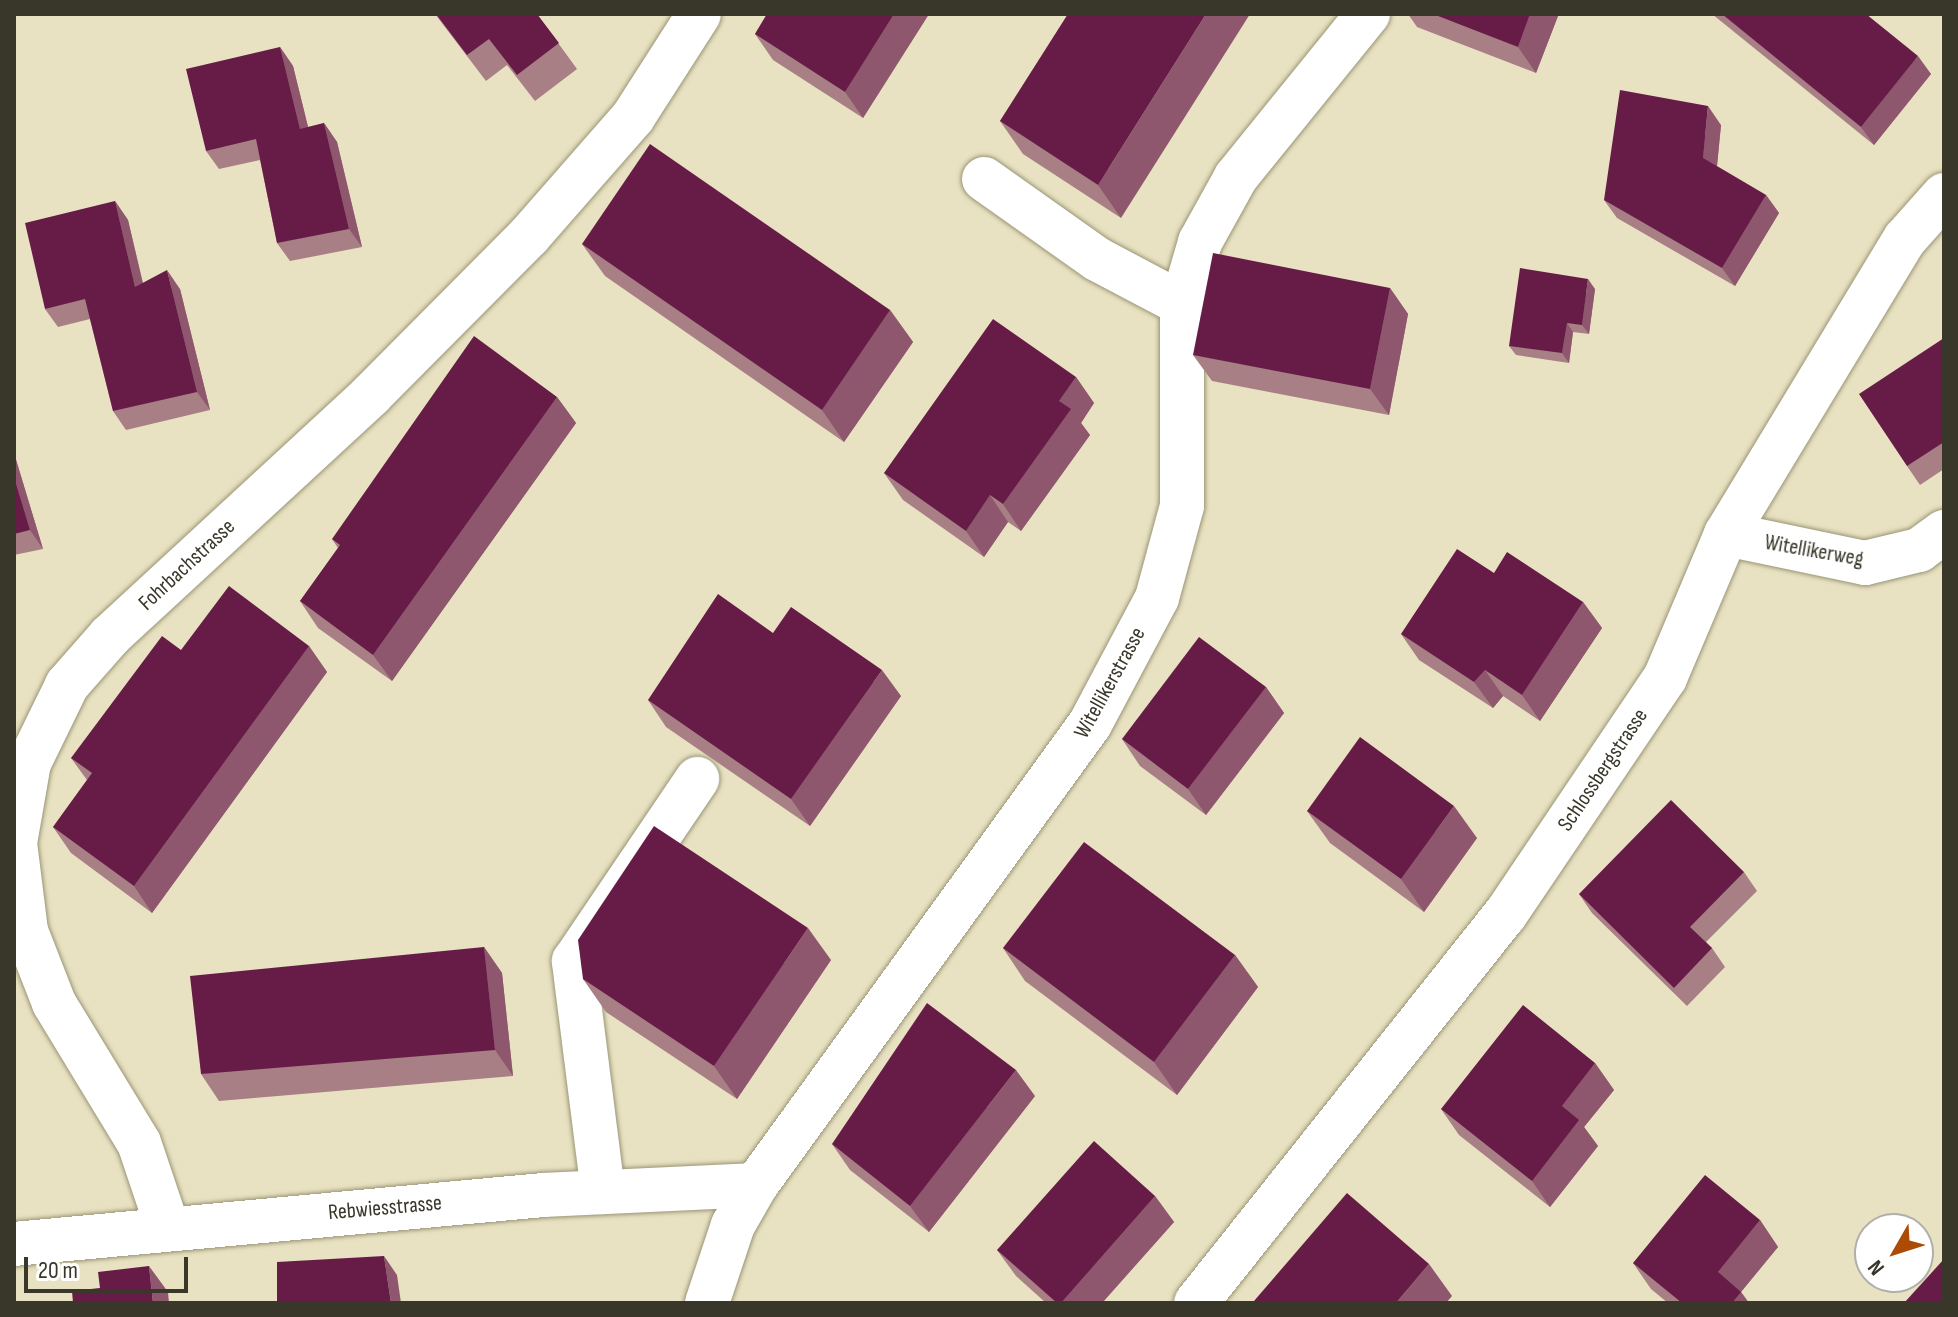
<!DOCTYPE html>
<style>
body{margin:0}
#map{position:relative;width:1958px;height:1317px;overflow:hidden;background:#e8e2c2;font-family:"Sofia Sans Condensed",sans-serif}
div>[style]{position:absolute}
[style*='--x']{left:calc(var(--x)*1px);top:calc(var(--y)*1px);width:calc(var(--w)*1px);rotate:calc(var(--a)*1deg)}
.roads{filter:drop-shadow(0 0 2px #9a9576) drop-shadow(0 0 2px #9a9576)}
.minor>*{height:44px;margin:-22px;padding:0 22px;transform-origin:22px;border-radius:22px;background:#fff}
.wall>*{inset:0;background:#a87f85}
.shaded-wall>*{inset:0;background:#8e576d}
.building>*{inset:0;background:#671c48}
span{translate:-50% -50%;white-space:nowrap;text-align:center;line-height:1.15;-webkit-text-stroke:8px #fff;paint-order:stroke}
.street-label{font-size:22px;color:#39372a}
.frame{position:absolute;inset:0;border:16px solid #39372a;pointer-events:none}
.north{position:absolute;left:1854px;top:1213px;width:80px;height:80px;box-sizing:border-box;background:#fff;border:2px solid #b0afaa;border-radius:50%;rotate:231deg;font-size:22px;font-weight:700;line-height:32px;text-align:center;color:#39372a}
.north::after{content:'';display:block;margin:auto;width:28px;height:36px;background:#ac4b05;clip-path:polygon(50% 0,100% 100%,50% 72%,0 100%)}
.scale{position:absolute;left:24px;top:1257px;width:164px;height:36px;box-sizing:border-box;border:4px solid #39372a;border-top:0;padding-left:10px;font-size:24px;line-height:28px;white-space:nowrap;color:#39372a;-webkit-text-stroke:6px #fff;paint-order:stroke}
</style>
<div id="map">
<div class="roads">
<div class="minor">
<i style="--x:984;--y:179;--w:138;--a:35.3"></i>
<i style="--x:1097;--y:259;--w:96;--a:27.9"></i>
<i style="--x:1726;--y:534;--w:142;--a:11.8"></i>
<i style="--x:1865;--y:563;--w:56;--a:-13.5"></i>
<i style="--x:1919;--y:550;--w:31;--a:-36"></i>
<i style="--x:603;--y:1192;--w:233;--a:-97.2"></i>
<i style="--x:574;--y:961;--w:220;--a:-55.9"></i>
<i style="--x:167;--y:1226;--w:88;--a:-108.6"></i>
<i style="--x:139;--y:1143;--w:164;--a:-121.3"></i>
<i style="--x:54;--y:1003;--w:77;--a:-111.3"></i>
<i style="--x:26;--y:931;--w:89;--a:-97.1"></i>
<i style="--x:15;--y:843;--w:81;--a:-80.1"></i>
<i style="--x:29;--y:763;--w:87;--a:-64"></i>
<i style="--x:67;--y:685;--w:65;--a:-48.7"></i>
<i style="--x:110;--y:636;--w:355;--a:-42.7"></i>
<i style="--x:371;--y:395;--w:224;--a:-45.2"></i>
<i style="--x:529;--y:236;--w:158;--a:-48.8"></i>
<i style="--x:633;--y:117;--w:122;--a:-57.3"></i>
<i style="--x:14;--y:1244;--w:531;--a:-5.29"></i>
<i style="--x:543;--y:1195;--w:213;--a:-2.7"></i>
<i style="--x:707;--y:1303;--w:82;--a:-71.6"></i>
<i style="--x:733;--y:1225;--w:46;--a:-60.1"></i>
<i style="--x:756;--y:1185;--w:569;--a:-54.08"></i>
<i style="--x:1090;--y:724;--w:143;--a:-62"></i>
<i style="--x:1157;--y:598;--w:95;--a:-74.8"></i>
<i style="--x:1182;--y:506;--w:202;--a:-90"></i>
<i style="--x:1182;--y:304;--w:65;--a:-73.8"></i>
<i style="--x:1200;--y:242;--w:74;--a:-61"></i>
<i style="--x:1236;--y:177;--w:210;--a:-51"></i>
<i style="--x:1196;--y:1303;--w:496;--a:-51.5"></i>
<i style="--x:1505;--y:915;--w:286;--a:-56"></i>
<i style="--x:1665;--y:678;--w:156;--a:-67"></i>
<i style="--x:1726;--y:534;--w:345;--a:-58.8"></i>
<i style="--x:1905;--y:239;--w:59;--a:-48.4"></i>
</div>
</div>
<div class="wall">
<i style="clip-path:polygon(435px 14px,537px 14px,577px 69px,535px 101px,507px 65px,486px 81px)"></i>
<i style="clip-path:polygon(767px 14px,929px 14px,863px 118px,773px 60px,755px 34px)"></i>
<i style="clip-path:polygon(1068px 14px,1121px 218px,1023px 154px,1000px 121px)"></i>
<i style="clip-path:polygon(1408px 14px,1557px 14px,1558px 16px,1536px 73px,1417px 27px)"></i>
<i style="clip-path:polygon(1712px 14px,1866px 14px,1931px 74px,1874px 145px)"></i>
<i style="clip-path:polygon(280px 47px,293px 66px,308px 127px,324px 123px,337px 142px,362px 247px,290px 261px,277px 243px,260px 160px,219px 169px,206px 151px)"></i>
<i style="clip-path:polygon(1721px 125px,1717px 166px,1766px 195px,1779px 213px,1735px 286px,1617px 218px,1604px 200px)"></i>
<i style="clip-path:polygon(115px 201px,128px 220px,143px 283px,180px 289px,210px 410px,126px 430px,113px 411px,90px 319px,58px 327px,45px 309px)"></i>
<i style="clip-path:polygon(582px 244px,890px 310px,913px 342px,844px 442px,605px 276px)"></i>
<i style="clip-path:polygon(1390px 288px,1408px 314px,1389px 415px,1212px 381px,1193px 355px)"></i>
<i style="clip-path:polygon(1595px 289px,1589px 334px,1573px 332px,1569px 363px,1516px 355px,1509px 346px)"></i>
<i style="clip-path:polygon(1944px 338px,1944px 469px,1920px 485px,1907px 466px)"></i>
<i style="clip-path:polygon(1076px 377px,1094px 403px,1081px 423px,1090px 435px,1021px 531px,1008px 522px,984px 557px,903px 500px,884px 473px)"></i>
<i style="clip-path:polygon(557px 397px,576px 423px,392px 681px,318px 628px,300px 601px,338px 548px,332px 539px)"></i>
<i style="clip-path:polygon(14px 453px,43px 549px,14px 555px)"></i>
<i style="clip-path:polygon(1494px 573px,1583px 602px,1602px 628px,1540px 721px,1503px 696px,1493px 708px,1419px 660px,1401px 634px)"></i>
<i style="clip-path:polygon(773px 633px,901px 696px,810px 826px,666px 727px,648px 700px)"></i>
<i style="clip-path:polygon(309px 646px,327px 672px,152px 913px,71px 853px,53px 827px,87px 780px,71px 758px,181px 650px)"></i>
<i style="clip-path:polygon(1266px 687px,1284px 713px,1206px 815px,1140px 766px,1122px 739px)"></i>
<i style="clip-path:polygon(1307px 811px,1477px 838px,1424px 912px,1330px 843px)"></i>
<i style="clip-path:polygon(1744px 872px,1757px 891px,1706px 942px,1712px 948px,1725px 967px,1687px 1006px,1592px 913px,1579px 894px)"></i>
<i style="clip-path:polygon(484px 947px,502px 973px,513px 1076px,219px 1101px,201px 1074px)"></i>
<i style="clip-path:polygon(1003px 948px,1235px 955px,1258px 987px,1177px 1095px,1025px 981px)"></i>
<i style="clip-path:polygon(831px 960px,737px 1099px,606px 1012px,583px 979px)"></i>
<i style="clip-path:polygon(1595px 1063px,1614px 1090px,1584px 1127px,1598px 1146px,1550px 1207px,1459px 1135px,1441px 1109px)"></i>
<i style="clip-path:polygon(1035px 1096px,929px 1232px,850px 1170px,832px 1144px)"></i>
<i style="clip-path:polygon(1155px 1196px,1174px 1222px,1102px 1303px,1046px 1303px,1016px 1276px,997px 1250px)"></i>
<i style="clip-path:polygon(1760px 1220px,1778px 1247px,1741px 1292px,1749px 1303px,1668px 1303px,1651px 1289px,1633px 1263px)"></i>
</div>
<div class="shaded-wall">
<i style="clip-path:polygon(894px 14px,929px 14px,863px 118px,845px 92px)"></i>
<i style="clip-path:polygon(1206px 14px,1250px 14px,1121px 218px,1098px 185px)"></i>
<i style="clip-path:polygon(1530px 14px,1557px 14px,1558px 16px,1536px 73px,1518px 47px)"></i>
<i style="clip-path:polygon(280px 47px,293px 66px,313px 147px,300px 129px)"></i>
<i style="clip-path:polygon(1918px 56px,1931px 74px,1874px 145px,1861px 127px)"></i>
<i style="clip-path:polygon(1708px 106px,1721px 125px,1716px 176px,1703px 158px)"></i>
<i style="clip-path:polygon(324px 123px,337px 142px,362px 247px,349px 229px)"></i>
<i style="clip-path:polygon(1766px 195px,1779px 213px,1735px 286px,1722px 268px)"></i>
<i style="clip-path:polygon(115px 201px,128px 220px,148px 306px,135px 287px)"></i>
<i style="clip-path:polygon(167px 270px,180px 289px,210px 410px,197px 392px)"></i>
<i style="clip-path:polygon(1588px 279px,1595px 289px,1589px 334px,1582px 325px)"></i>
<i style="clip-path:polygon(1390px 288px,1408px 314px,1389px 415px,1370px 389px)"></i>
<i style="clip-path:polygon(890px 310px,913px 342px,844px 442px,822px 410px)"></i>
<i style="clip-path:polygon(1567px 323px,1573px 332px,1569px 363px,1562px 353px)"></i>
<i style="clip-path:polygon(1076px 377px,1094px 403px,1081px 423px,1090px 435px,1021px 531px,1003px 504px,1059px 401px)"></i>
<i style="clip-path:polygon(557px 397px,576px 423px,392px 681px,373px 655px)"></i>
<i style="clip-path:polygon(14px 453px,43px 549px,30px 530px,14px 477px)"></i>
<i style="clip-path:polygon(990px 495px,1008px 522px,984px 557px,966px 531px)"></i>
<i style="clip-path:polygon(1583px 602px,1602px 628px,1540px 721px,1522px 695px)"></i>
<i style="clip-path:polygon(309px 646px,327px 672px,152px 913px,134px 886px)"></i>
<i style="clip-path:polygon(882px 670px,901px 696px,810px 826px,791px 799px)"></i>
<i style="clip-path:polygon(1485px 670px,1503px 696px,1493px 708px,1474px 682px)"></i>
<i style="clip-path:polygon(1266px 687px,1284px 713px,1206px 815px,1188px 789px)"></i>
<i style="clip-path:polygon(1454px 806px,1477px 838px,1424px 912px,1401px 879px)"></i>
<i style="clip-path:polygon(808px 928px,831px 960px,737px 1099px,714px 1066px)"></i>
<i style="clip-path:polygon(484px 947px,502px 973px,513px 1076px,495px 1050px)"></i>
<i style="clip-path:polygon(1235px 955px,1258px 987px,1177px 1095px,1154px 1062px)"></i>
<i style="clip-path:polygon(1595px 1063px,1614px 1090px,1584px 1127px,1598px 1146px,1550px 1207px,1532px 1181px,1562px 1106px)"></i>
<i style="clip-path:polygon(1016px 1070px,1035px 1096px,929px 1232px,910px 1206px)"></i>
<i style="clip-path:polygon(1155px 1196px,1174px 1222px,1102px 1303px,1061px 1303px)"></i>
<i style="clip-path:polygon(1760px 1220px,1778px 1247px,1736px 1298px,1718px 1272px)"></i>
<i style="clip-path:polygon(384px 1256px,397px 1275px,401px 1303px,391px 1303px)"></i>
<i style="clip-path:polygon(1429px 1264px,1452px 1296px,1446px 1303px,1396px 1303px)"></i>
<i style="clip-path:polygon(149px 1266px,168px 1292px,169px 1303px,153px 1303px)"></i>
<i style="clip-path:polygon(1741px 1292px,1749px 1303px,1732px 1303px)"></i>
</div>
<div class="building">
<i style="clip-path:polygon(436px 14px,537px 14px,559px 43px,517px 75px,489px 39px,467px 55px)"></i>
<i style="clip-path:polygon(767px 14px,894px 14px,845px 92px,755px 34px)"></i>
<i style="clip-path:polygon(1068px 14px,1206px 14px,1098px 185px,1000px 121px)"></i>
<i style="clip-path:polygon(1433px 14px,1530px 14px,1518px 47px)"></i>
<i style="clip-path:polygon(1722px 14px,1866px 14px,1918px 56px,1861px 127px)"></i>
<i style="clip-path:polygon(280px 47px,300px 129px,324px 123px,349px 229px,277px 243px,256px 139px,206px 151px,186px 69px)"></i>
<i style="clip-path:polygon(1620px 90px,1708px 106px,1703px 158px,1766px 195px,1722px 268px,1604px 200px)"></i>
<i style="clip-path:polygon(650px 144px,890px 310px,822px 410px,582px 244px)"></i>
<i style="clip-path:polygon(115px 201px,135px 287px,167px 270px,197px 392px,113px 411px,85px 299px,45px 309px,25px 223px)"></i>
<i style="clip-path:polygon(1213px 253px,1390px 288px,1370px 389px,1193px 355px)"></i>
<i style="clip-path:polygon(1520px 268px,1588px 279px,1582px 325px,1567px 323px,1562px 353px,1509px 346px)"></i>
<i style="clip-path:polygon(993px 319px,1076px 377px,1059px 401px,1071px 409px,1003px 504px,990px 495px,966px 531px,884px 473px)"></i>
<i style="clip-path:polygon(474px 336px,557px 397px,373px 655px,300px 601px,340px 545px,332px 539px)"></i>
<i style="clip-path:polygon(1944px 338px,1944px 442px,1907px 466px,1859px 394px)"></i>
<i style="clip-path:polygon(14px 477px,30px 530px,14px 534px)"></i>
<i style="clip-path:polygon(1457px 549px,1494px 573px,1507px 552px,1583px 602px,1522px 695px,1485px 670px,1474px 682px,1401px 634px)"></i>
<i style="clip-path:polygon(229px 586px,309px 646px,134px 886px,53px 827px,92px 773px,71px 758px,162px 636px,181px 650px)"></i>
<i style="clip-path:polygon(718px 594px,773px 633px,791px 607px,882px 670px,791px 799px,648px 700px)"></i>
<i style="clip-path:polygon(1199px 637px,1266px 687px,1188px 789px,1122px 739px)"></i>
<i style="clip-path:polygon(1360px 737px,1454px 806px,1401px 879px,1307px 811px)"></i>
<i style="clip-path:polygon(1671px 800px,1744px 872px,1690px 927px,1712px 948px,1674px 988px,1579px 894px)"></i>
<i style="clip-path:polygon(654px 826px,808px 928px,714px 1066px,583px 979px,578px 940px)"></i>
<i style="clip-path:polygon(1084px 842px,1235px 955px,1154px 1062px,1003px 948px)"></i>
<i style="clip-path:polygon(484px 947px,495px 1050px,201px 1074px,190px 976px)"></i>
<i style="clip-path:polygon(927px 1003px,1016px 1070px,910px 1206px,832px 1144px)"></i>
<i style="clip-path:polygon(1523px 1005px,1595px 1063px,1562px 1106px,1579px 1120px,1532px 1181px,1441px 1109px)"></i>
<i style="clip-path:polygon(1094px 1141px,1155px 1196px,1061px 1303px,1057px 1303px,997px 1250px)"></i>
<i style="clip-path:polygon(1705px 1175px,1760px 1220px,1718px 1272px,1741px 1292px,1732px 1303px,1682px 1303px,1633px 1263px)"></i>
<i style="clip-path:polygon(1347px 1193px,1429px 1264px,1396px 1303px,1256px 1303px,1254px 1301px)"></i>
<i style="clip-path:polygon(384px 1256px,391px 1303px,277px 1303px,277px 1262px)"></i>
<i style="clip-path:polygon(1944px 1259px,1944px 1303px,1904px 1303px)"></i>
<i style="clip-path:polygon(149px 1266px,153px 1303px,73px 1303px,72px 1291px,100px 1288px,98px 1272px)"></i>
</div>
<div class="street-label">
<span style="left:1814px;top:551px;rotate:10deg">Witellikerweg</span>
<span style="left:187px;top:565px;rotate:-43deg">Fohrbachstrasse</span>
<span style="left:1110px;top:683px;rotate:-61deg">Witellikerstrasse</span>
<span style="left:1603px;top:770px;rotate:-56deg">Schlossbergstrasse</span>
<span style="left:385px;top:1208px;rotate:-5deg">Rebwiesstrasse</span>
</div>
<div class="frame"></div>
<div class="north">N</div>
<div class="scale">20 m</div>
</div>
